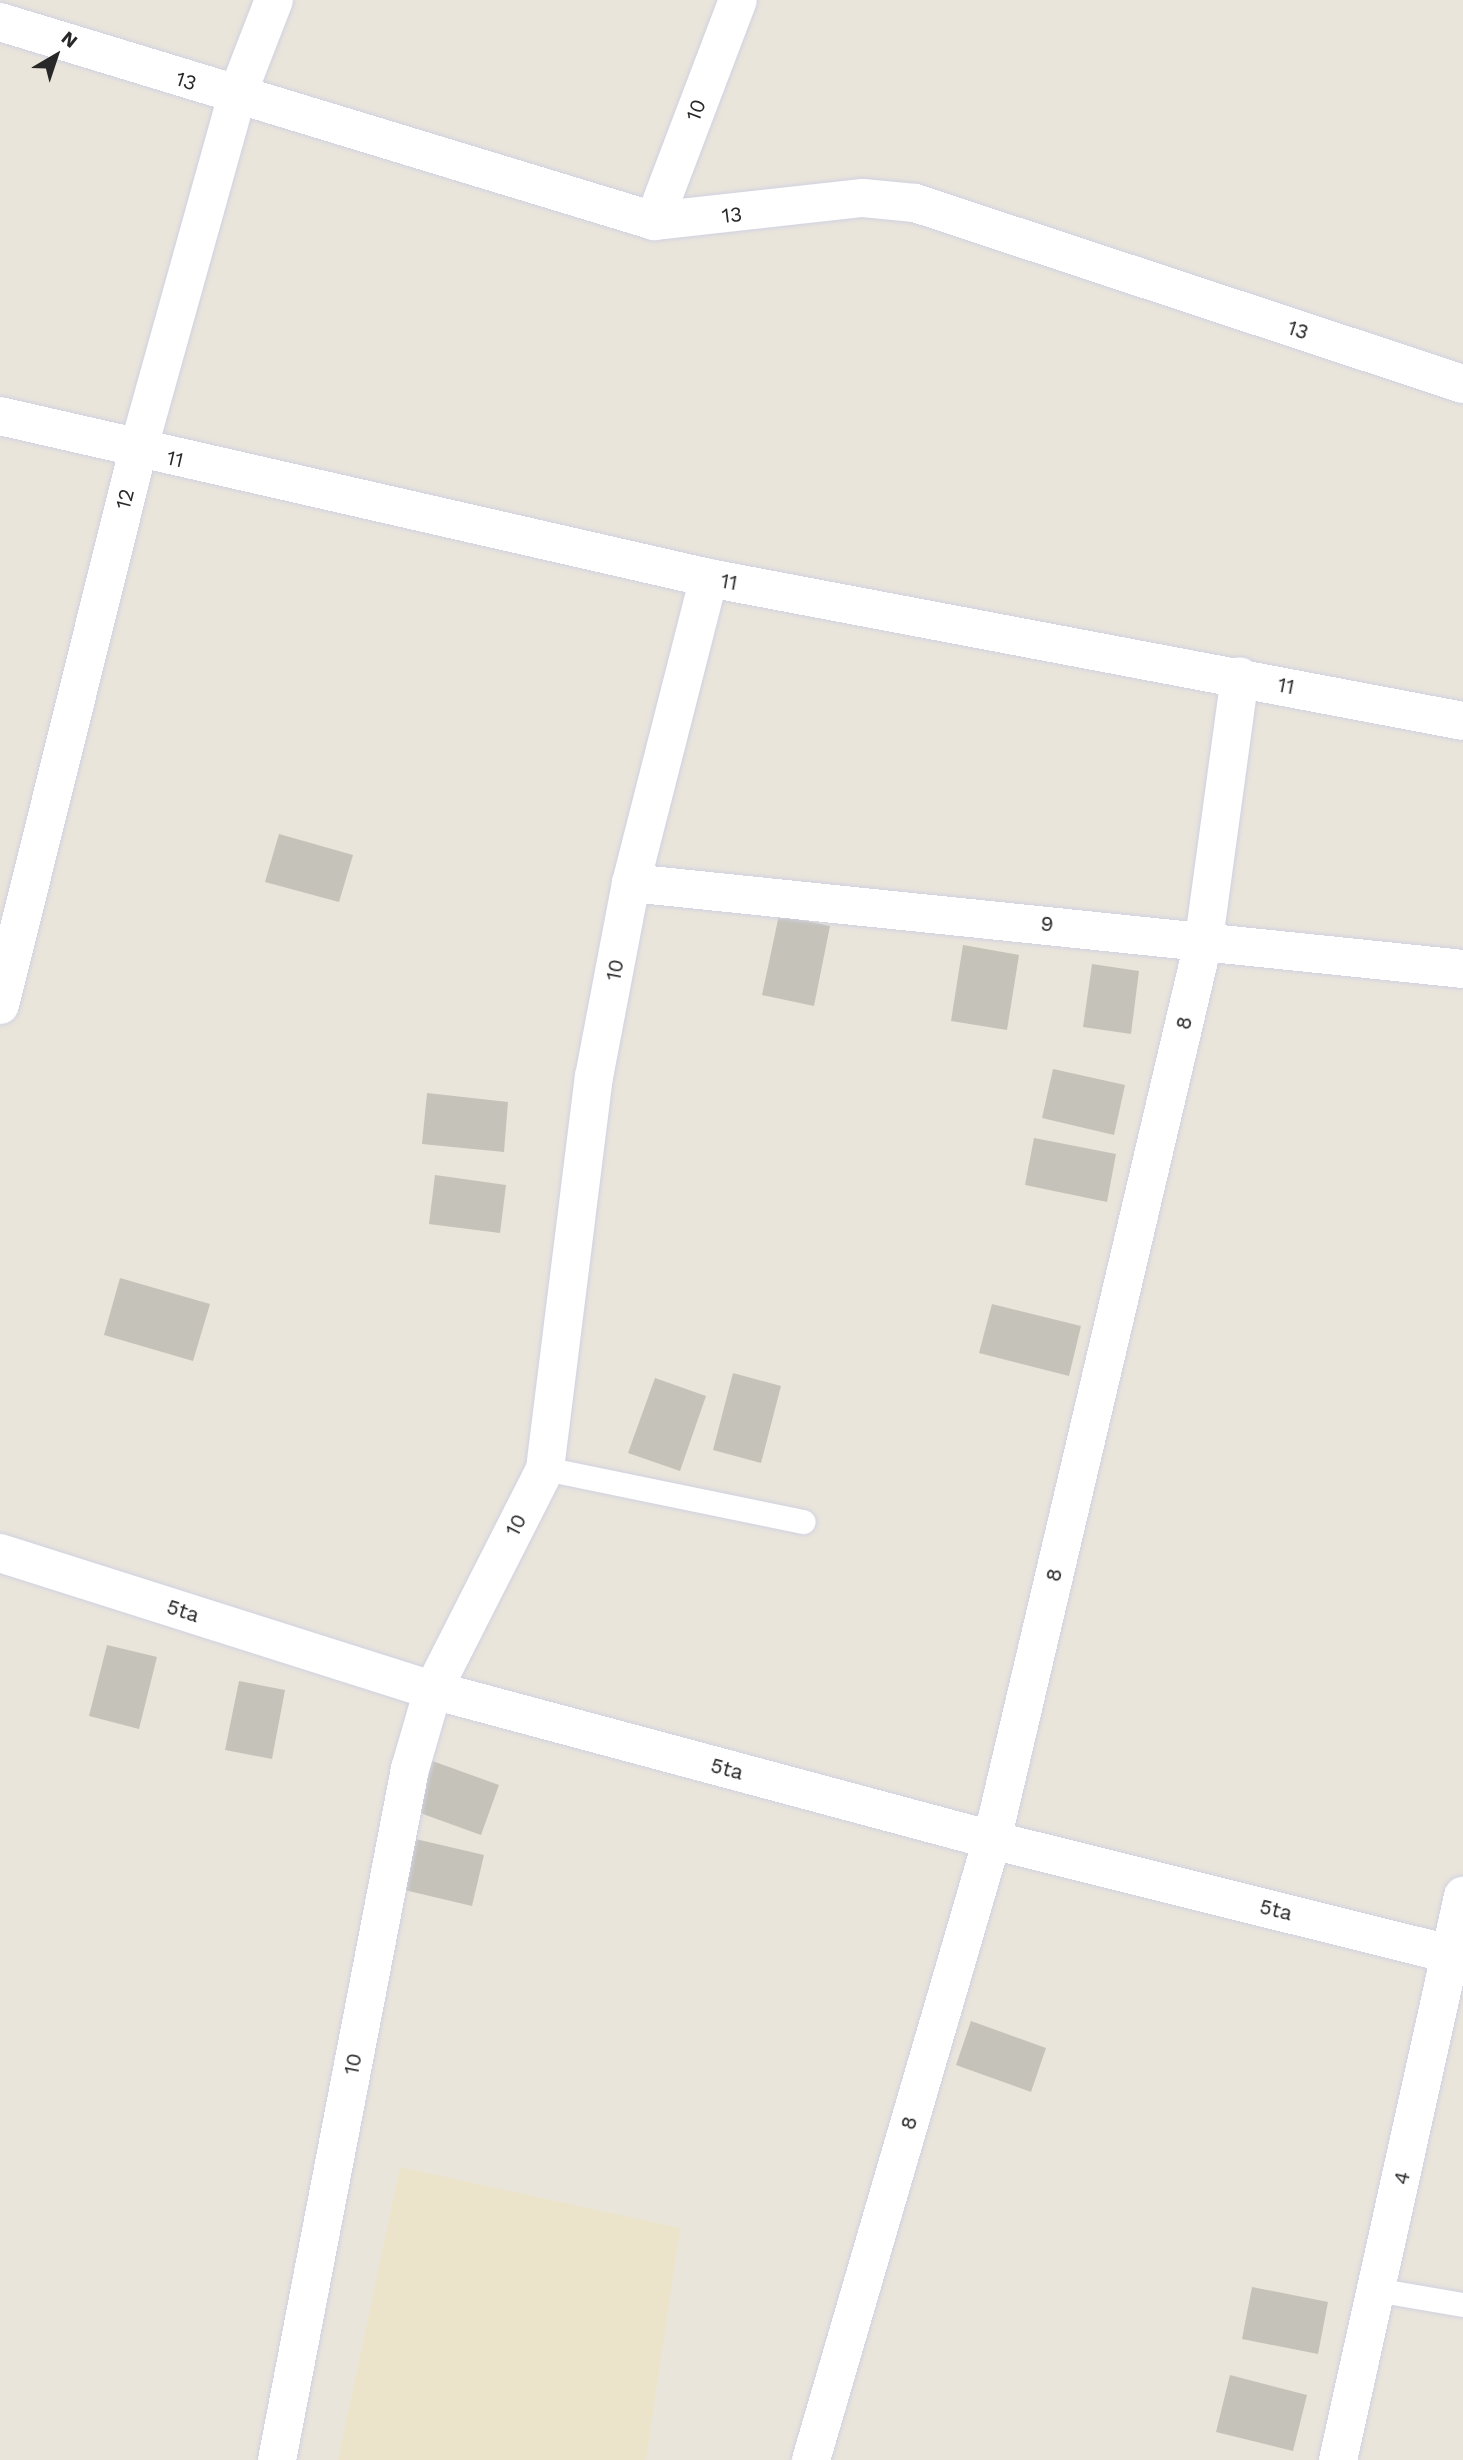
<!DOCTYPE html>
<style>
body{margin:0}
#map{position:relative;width:1463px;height:2460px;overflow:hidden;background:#eae5db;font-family:"Work Sans",sans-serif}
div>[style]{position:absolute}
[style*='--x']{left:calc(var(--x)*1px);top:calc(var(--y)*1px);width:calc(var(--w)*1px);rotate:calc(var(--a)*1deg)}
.education>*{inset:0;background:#ebe4cb}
.building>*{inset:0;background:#c5c2ba}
.roads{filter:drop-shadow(0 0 2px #d0d1e0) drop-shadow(0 0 2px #d0d1e0)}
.service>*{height:24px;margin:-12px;padding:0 12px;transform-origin:12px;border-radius:12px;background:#fff}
.minor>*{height:38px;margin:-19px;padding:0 19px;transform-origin:19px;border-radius:19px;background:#fff}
span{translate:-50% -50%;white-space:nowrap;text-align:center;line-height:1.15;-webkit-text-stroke:5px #fff;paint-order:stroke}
.street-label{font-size:21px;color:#282828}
.north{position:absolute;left:21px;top:21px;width:70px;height:70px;-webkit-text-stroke:5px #fff;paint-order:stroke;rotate:39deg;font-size:19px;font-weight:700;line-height:28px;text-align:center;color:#282828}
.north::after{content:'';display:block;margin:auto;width:24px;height:32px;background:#282828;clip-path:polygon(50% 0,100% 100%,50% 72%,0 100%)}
</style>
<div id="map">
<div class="education">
<i style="clip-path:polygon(400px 2167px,680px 2228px,646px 2460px,338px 2460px)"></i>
</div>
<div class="building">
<i style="clip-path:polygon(279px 834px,353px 855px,339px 902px,265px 882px)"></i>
<i style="clip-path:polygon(779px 915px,830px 926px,814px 1006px,762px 995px)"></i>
<i style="clip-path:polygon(963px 945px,1019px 955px,1007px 1030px,951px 1021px)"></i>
<i style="clip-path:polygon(1092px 964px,1139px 971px,1131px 1034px,1083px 1027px)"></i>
<i style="clip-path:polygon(1053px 1069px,1125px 1085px,1114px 1135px,1042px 1118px)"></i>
<i style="clip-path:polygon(427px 1093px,508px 1102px,504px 1152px,422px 1144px)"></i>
<i style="clip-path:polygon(1034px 1138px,1116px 1154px,1107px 1202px,1025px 1185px)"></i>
<i style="clip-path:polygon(435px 1175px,506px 1185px,500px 1233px,429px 1224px)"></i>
<i style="clip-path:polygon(120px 1278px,210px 1304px,193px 1361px,104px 1335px)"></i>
<i style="clip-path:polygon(992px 1304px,1081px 1326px,1069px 1376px,979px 1353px)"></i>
<i style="clip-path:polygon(733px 1373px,781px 1386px,761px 1463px,713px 1450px)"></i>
<i style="clip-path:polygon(655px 1378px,706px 1396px,680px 1471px,628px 1453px)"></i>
<i style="clip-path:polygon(107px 1645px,157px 1657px,139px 1729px,89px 1716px)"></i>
<i style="clip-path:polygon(239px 1681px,285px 1690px,272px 1759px,225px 1750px)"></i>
<i style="clip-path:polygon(427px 1759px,499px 1785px,481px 1835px,409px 1809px)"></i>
<i style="clip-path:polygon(407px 1837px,484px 1855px,472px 1906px,396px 1888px)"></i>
<i style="clip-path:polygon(971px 2021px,1046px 2048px,1031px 2092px,956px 2065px)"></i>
<i style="clip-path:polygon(1252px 2287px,1328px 2302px,1318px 2354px,1242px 2339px)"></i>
<i style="clip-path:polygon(1230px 2375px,1307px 2395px,1293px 2451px,1216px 2432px)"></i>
</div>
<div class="roads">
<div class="service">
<i style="--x:545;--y:1469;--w:264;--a:11.6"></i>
<i style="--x:1376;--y:2290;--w:88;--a:9.8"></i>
</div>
<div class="minor">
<i style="--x:0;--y:22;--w:684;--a:16.92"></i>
<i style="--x:654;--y:221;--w:210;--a:-6.3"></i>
<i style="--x:863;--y:198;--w:52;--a:5.5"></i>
<i style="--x:915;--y:203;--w:577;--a:18.28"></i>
<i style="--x:654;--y:221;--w:236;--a:-69.2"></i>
<i style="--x:0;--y:416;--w:727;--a:12.87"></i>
<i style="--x:709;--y:578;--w:767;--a:10.74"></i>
<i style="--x:631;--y:883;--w:836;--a:5.9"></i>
<i style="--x:0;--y:1005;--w:572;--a:-76.04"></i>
<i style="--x:138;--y:450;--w:365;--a:-74.4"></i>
<i style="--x:236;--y:98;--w:105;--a:-68.8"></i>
<i style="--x:0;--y:1553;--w:454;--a:17.6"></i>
<i style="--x:433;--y:1690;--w:579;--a:15.02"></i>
<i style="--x:992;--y:1840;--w:485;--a:14"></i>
<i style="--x:277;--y:2460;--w:704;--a:-79.11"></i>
<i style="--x:410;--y:1769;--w:82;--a:-73.8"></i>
<i style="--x:433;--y:1690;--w:248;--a:-63.1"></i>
<i style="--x:545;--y:1469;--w:395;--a:-82.9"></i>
<i style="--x:594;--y:1077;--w:197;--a:-79.2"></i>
<i style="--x:631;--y:883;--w:315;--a:-75.7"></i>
<i style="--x:811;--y:2460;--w:646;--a:-73.73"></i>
<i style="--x:992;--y:1840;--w:926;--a:-76.76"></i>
<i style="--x:1204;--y:939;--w:265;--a:-82.2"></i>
<i style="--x:1338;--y:2460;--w:578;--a:-77.5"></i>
</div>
</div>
<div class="street-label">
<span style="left:186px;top:81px;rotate:18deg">13</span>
<span style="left:696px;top:110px;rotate:-69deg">10</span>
<span style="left:732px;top:215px;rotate:-7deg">13</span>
<span style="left:1298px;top:330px;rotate:18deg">13</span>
<span style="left:175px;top:459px;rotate:13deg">11</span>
<span style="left:125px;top:499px;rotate:-76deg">12</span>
<span style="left:729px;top:582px;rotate:10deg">11</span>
<span style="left:1286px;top:686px;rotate:11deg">11</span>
<span style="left:1047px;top:924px;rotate:6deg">9</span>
<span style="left:615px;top:970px;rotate:-79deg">10</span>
<span style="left:1184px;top:1023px;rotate:-77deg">8</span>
<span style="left:516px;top:1525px;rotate:-63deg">10</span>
<span style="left:1054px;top:1575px;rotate:-77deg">8</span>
<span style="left:183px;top:1611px;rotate:18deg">5ta</span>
<span style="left:727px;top:1769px;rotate:15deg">5ta</span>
<span style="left:1276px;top:1910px;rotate:14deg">5ta</span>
<span style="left:353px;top:2064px;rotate:-79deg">10</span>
<span style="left:909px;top:2123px;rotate:-74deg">8</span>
<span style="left:1402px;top:2178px;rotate:-77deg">4</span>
</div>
<div class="north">N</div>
</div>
